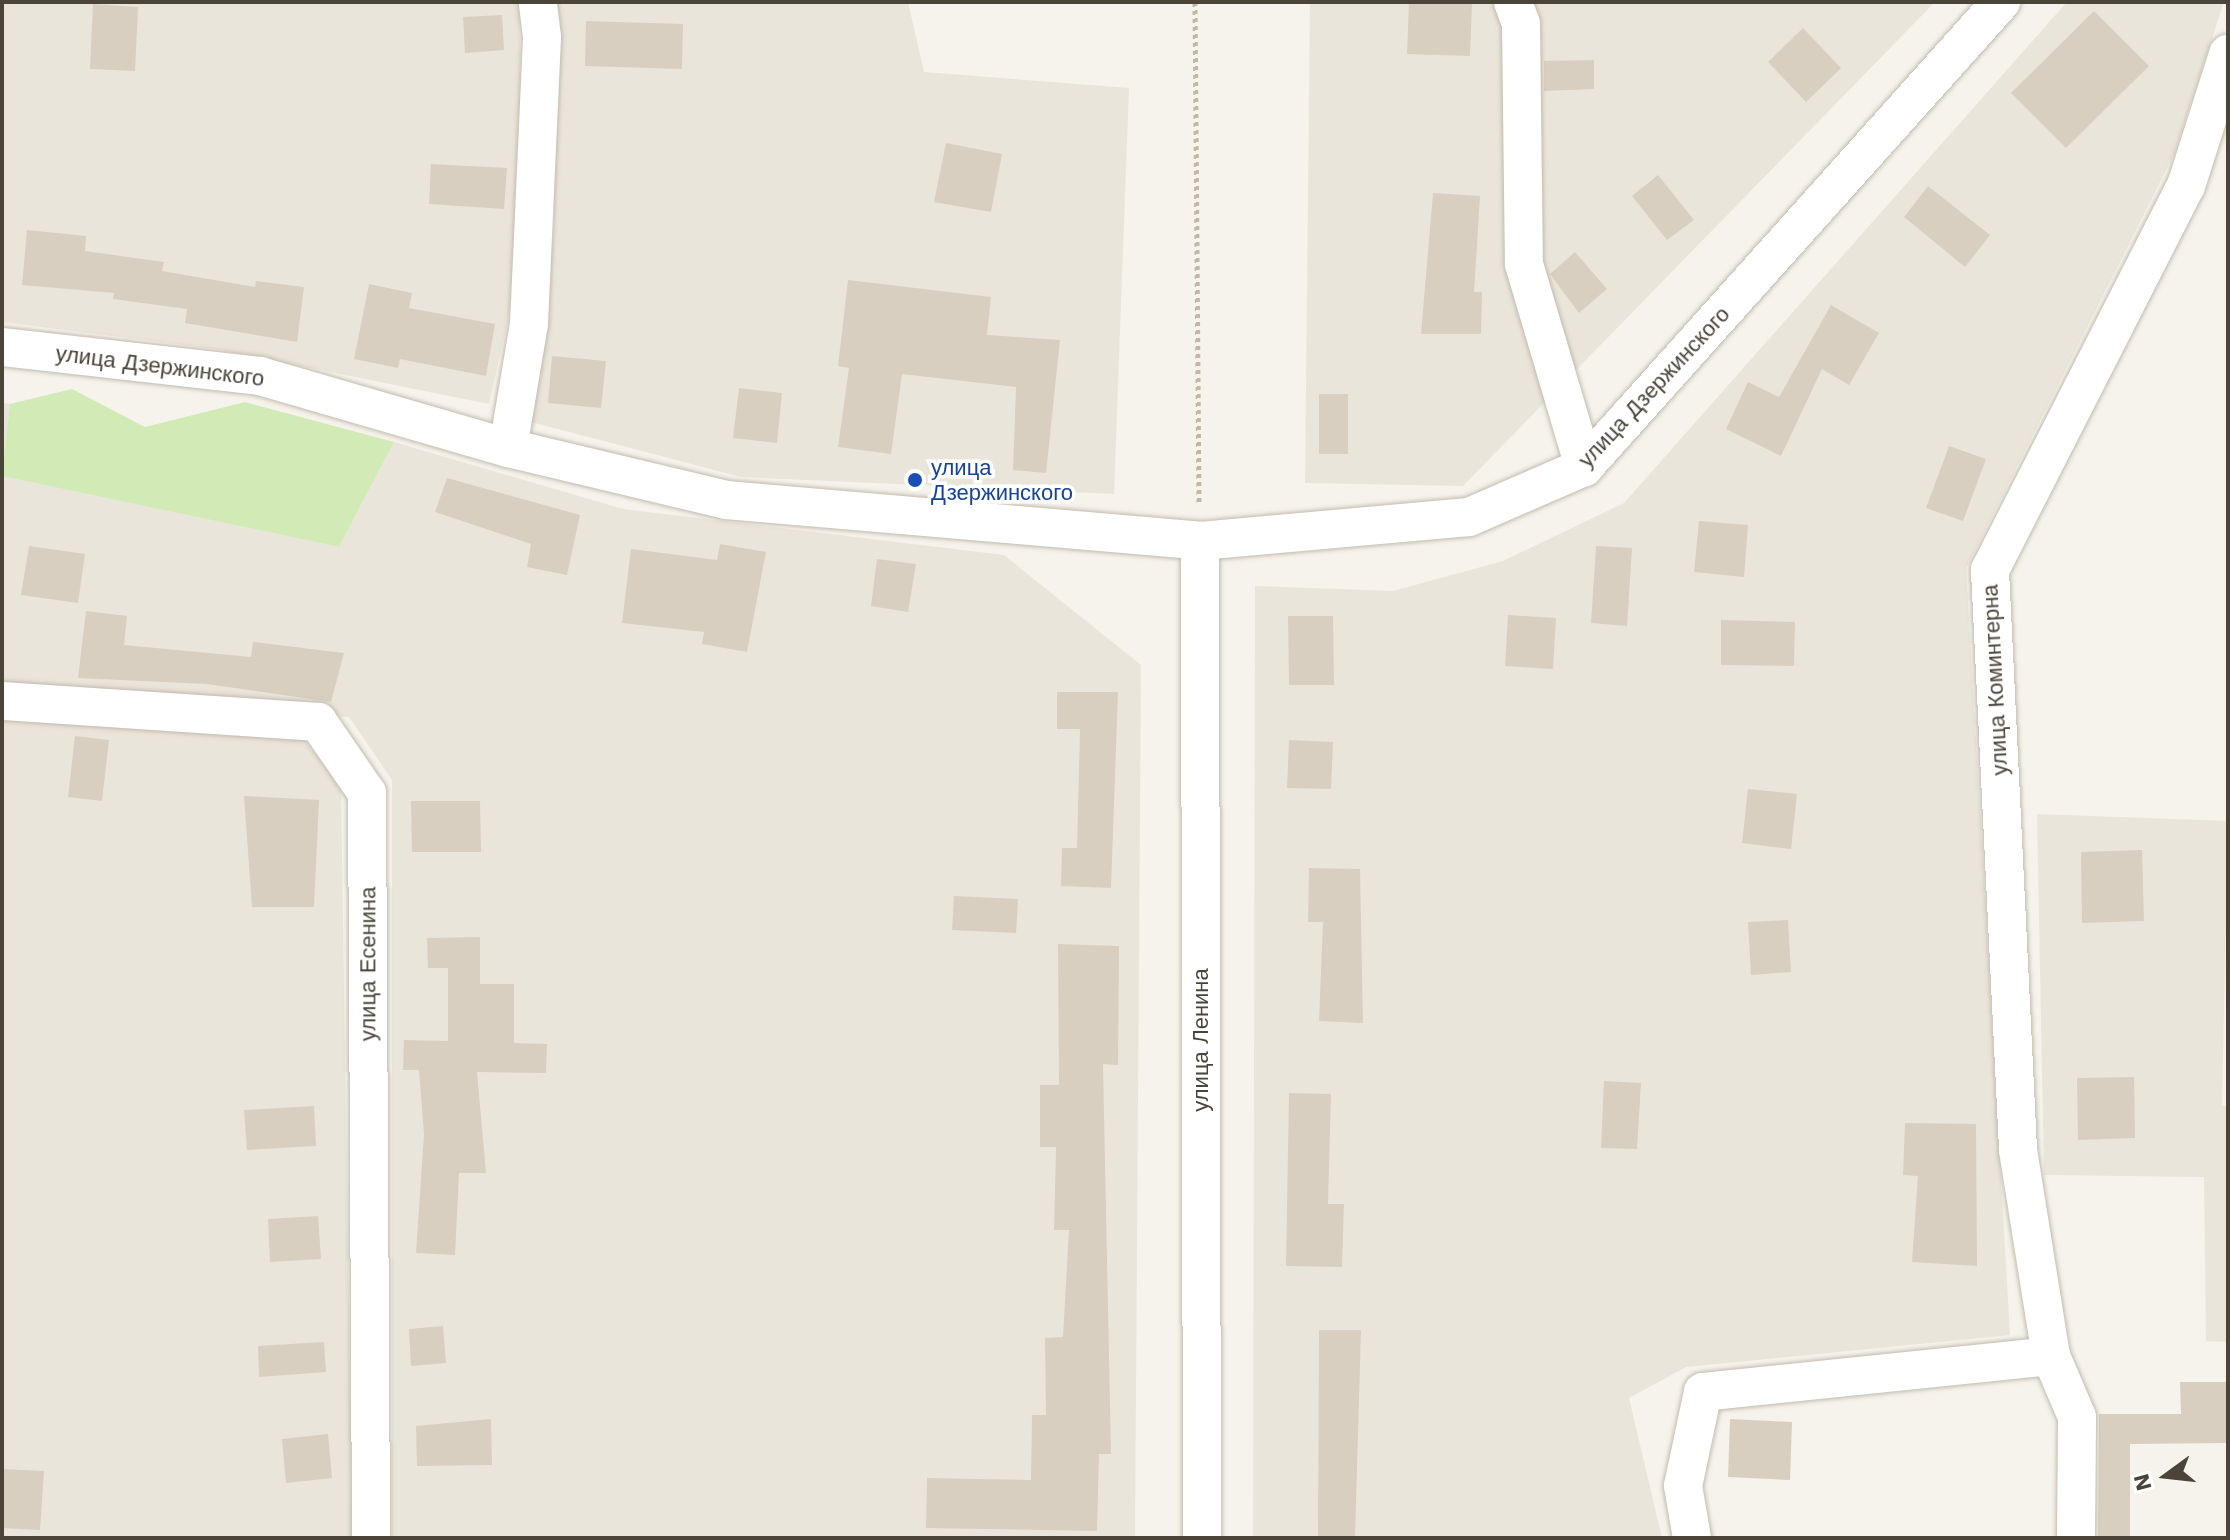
<!DOCTYPE html>
<meta charset="utf-8">
<style>
body{margin:0}
#map{position:relative;width:2230px;height:1540px;overflow:hidden;background:#f6f3ec;font-family:"Work Sans",sans-serif}
div>[style]{position:absolute}
[style*='--x']{left:calc(var(--x)*1px);top:calc(var(--y)*1px);width:calc(var(--w)*1px);rotate:calc(var(--a)*1deg)}
.residential>*{inset:0;background:#eae5da}
.green>*{inset:0;background:#d2eab5}
.building>*{inset:0;background:#d8cfc1}
.path>*{height:5px;margin-top:-2.5px;transform-origin:0;background:repeating-linear-gradient(90deg,#c4b79f 0 4px,transparent 0 8px)}
.roads{filter:drop-shadow(0 0 2px #c2bbae) drop-shadow(0 0 2px #c2bbae)}
.minor>*{height:38px;margin:-19px;padding:0 19px;transform-origin:19px;border-radius:19px;background:#fff}
.dots>*{width:22px;height:22px;translate:-50% -50%;box-sizing:border-box;border:4px solid #fff;border-radius:50%}
span{translate:-50% -50%;white-space:nowrap;text-align:center;line-height:1.15;-webkit-text-stroke:7px #fff;paint-order:stroke}
.street-label{font-size:22px;color:#4b4439}
.transit-label{font-size:22px;color:#164399}
.left{translate:0 -50%;text-align:left}
.frame{position:absolute;inset:0;border:4px solid #4b4439;pointer-events:none}
.north{position:absolute;left:2126px;top:1436px;width:80px;height:80px;-webkit-text-stroke:6px #fff;paint-order:stroke;rotate:255deg;font-size:22px;font-weight:700;line-height:32px;text-align:center;color:#4b4439}
.north::after{content:'';display:block;margin:auto;width:28px;height:36px;background:#4b4439;clip-path:polygon(50% 0,100% 100%,50% 72%,0 100%)}
</style>
<div id="map">
<div class="residential">
<i style="clip-path:polygon(2px 2px,519px 2px,522px 159px,509px 315px,489px 404px,215px 349px,2px 322px)"></i>
<i style="clip-path:polygon(555px 2px,908px 2px,924px 72px,1129px 88px,1114px 494px,741px 477px,531px 422px,554px 228px)"></i>
<i style="clip-path:polygon(1310px 2px,1935px 2px,1463px 486px,1305px 483px)"></i>
<i style="clip-path:polygon(2067px 2px,2224px 2px,2174px 154px,1966px 568px,2010px 1335px,1686px 1367px,1629px 1398px,1662px 1538px,1253px 1538px,1255px 586px,1393px 591px,1503px 561px,1624px 503px)"></i>
<i style="clip-path:polygon(2px 403px,10px 404px,3px 476px,339px 547px,394px 442px,623px 509px,1004px 555px,1141px 665px,1135px 1538px,392px 1538px,392px 780px,349px 717px,2px 687px)"></i>
<i style="clip-path:polygon(2px 715px,303px 739px,341px 785px,352px 1538px,2px 1538px)"></i>
<i style="clip-path:polygon(2037px 814px,2228px 821px,2222px 1105px,2228px 1107px,2228px 1342px,2206px 1341px,2204px 1177px,2044px 1175px)"></i>
</div>
<div class="green">
<i style="clip-path:polygon(72px 389px,145px 427px,245px 402px,394px 442px,339px 547px,2px 476px,10px 404px)"></i>
</div>
<div class="building">
<i style="clip-path:polygon(1409px 2px,1472px 4px,1470px 56px,1407px 54px)"></i>
<i style="clip-path:polygon(93px 4px,138px 7px,135px 71px,90px 69px)"></i>
<i style="clip-path:polygon(2094px 11px,2149px 66px,2066px 148px,2011px 93px)"></i>
<i style="clip-path:polygon(502px 15px,504px 50px,465px 53px,463px 17px)"></i>
<i style="clip-path:polygon(586px 21px,683px 24px,682px 69px,585px 66px)"></i>
<i style="clip-path:polygon(1803px 28px,1841px 68px,1806px 102px,1768px 62px)"></i>
<i style="clip-path:polygon(1594px 60px,1594px 89px,1544px 91px,1544px 61px)"></i>
<i style="clip-path:polygon(946px 143px,1002px 154px,991px 212px,934px 202px)"></i>
<i style="clip-path:polygon(431px 164px,507px 168px,504px 209px,429px 204px)"></i>
<i style="clip-path:polygon(1658px 175px,1694px 220px,1667px 240px,1632px 196px)"></i>
<i style="clip-path:polygon(1928px 186px,1990px 235px,1965px 267px,1904px 217px)"></i>
<i style="clip-path:polygon(1433px 193px,1480px 196px,1474px 292px,1482px 292px,1481px 334px,1421px 334px)"></i>
<i style="clip-path:polygon(27px 230px,86px 236px,85px 251px,164px 262px,162px 271px,255px 287px,256px 281px,304px 287px,297px 342px,185px 323px,187px 309px,113px 299px,114px 293px,22px 285px)"></i>
<i style="clip-path:polygon(1575px 252px,1607px 289px,1579px 313px,1550px 274px)"></i>
<i style="clip-path:polygon(848px 280px,991px 297px,987px 335px,1060px 340px,1046px 473px,1013px 470px,1016px 387px,902px 374px,891px 454px,838px 447px,849px 368px,838px 366px)"></i>
<i style="clip-path:polygon(369px 284px,412px 293px,409px 308px,495px 324px,486px 376px,400px 359px,398px 368px,354px 359px)"></i>
<i style="clip-path:polygon(1831px 305px,1879px 333px,1849px 385px,1822px 369px,1781px 456px,1726px 429px,1748px 382px,1779px 397px)"></i>
<i style="clip-path:polygon(552px 356px,606px 361px,601px 408px,548px 403px)"></i>
<i style="clip-path:polygon(739px 388px,782px 393px,777px 443px,733px 438px)"></i>
<i style="clip-path:polygon(1319px 394px,1348px 394px,1348px 454px,1319px 454px)"></i>
<i style="clip-path:polygon(1949px 446px,1986px 459px,1963px 521px,1926px 508px)"></i>
<i style="clip-path:polygon(447px 478px,580px 515px,567px 575px,527px 567px,531px 544px,435px 512px)"></i>
<i style="clip-path:polygon(1699px 521px,1748px 525px,1744px 577px,1694px 572px)"></i>
<i style="clip-path:polygon(720px 544px,766px 552px,747px 652px,702px 644px,704px 632px,622px 623px,631px 549px,717px 560px)"></i>
<i style="clip-path:polygon(29px 546px,85px 554px,78px 603px,21px 595px)"></i>
<i style="clip-path:polygon(1596px 546px,1632px 548px,1627px 626px,1591px 623px)"></i>
<i style="clip-path:polygon(877px 559px,916px 564px,908px 612px,871px 606px)"></i>
<i style="clip-path:polygon(86px 611px,127px 616px,124px 645px,251px 657px,253px 642px,344px 653px,331px 702px,207px 684px,78px 678px)"></i>
<i style="clip-path:polygon(1508px 615px,1556px 618px,1553px 669px,1505px 666px)"></i>
<i style="clip-path:polygon(1288px 616px,1333px 616px,1334px 685px,1289px 685px)"></i>
<i style="clip-path:polygon(1721px 620px,1795px 622px,1794px 666px,1721px 665px)"></i>
<i style="clip-path:polygon(1057px 692px,1118px 692px,1111px 888px,1061px 886px,1062px 848px,1077px 848px,1080px 729px,1057px 729px)"></i>
<i style="clip-path:polygon(75px 736px,109px 740px,102px 801px,68px 797px)"></i>
<i style="clip-path:polygon(1289px 740px,1333px 742px,1331px 789px,1287px 788px)"></i>
<i style="clip-path:polygon(1748px 789px,1797px 794px,1791px 849px,1742px 843px)"></i>
<i style="clip-path:polygon(244px 796px,319px 800px,314px 907px,252px 907px)"></i>
<i style="clip-path:polygon(411px 801px,480px 801px,481px 852px,412px 852px)"></i>
<i style="clip-path:polygon(2142px 850px,2144px 921px,2082px 923px,2081px 852px)"></i>
<i style="clip-path:polygon(1309px 868px,1360px 869px,1363px 1023px,1319px 1021px,1323px 922px,1308px 922px)"></i>
<i style="clip-path:polygon(954px 896px,1018px 899px,1016px 933px,952px 930px)"></i>
<i style="clip-path:polygon(1788px 920px,1791px 972px,1751px 975px,1748px 922px)"></i>
<i style="clip-path:polygon(480px 937px,480px 984px,514px 984px,514px 1043px,547px 1044px,546px 1073px,477px 1072px,486px 1173px,459px 1173px,455px 1255px,416px 1253px,424px 1134px,419px 1070px,403px 1070px,404px 1040px,448px 1041px,448px 968px,428px 968px,427px 938px)"></i>
<i style="clip-path:polygon(1058px 944px,1119px 946px,1118px 1065px,1103px 1064px,1111px 1454px,1099px 1454px,1097px 1531px,926px 1528px,927px 1478px,1031px 1480px,1032px 1415px,1046px 1415px,1045px 1338px,1063px 1337px,1069px 1230px,1054px 1230px,1056px 1147px,1040px 1147px,1040px 1085px,1059px 1085px)"></i>
<i style="clip-path:polygon(2134px 1077px,2135px 1138px,2078px 1140px,2077px 1078px)"></i>
<i style="clip-path:polygon(1604px 1081px,1641px 1083px,1637px 1149px,1601px 1148px)"></i>
<i style="clip-path:polygon(1289px 1093px,1331px 1094px,1328px 1204px,1344px 1204px,1342px 1267px,1286px 1266px)"></i>
<i style="clip-path:polygon(314px 1106px,316px 1146px,247px 1150px,244px 1110px)"></i>
<i style="clip-path:polygon(1905px 1123px,1976px 1124px,1977px 1266px,1912px 1262px,1918px 1176px,1903px 1175px)"></i>
<i style="clip-path:polygon(318px 1216px,321px 1259px,270px 1262px,268px 1219px)"></i>
<i style="clip-path:polygon(443px 1326px,446px 1363px,411px 1366px,409px 1329px)"></i>
<i style="clip-path:polygon(1319px 1330px,1361px 1330px,1355px 1538px,1318px 1538px)"></i>
<i style="clip-path:polygon(324px 1342px,326px 1372px,259px 1377px,258px 1346px)"></i>
<i style="clip-path:polygon(2180px 1382px,2228px 1382px,2228px 1443px,2130px 1444px,2130px 1538px,2098px 1538px,2099px 1414px,2181px 1414px)"></i>
<i style="clip-path:polygon(491px 1419px,492px 1465px,417px 1466px,416px 1426px)"></i>
<i style="clip-path:polygon(1730px 1419px,1792px 1422px,1790px 1480px,1728px 1477px)"></i>
<i style="clip-path:polygon(328px 1434px,332px 1478px,286px 1483px,282px 1439px)"></i>
<i style="clip-path:polygon(2px 1469px,44px 1471px,40px 1530px,2px 1528px)"></i>
</div>
<div class="path">
<i style="--x:1195;--y:2;--w:502;--a:89.54"></i>
</div>
<div class="roads">
<div class="minor">
<i style="--x:1513;--y:2;--w:23;--a:70"></i>
<i style="--x:1521;--y:24;--w:240;--a:89.3"></i>
<i style="--x:1524;--y:264;--w:212;--a:73.5"></i>
<i style="--x:2;--y:347;--w:260;--a:6.4"></i>
<i style="--x:260;--y:376;--w:258;--a:16.2"></i>
<i style="--x:508;--y:448;--w:224;--a:13.4"></i>
<i style="--x:726;--y:500;--w:476;--a:4.9"></i>
<i style="--x:1200;--y:541;--w:270;--a:-5.1"></i>
<i style="--x:1469;--y:517;--w:125;--a:-23.5"></i>
<i style="--x:1584;--y:467;--w:625;--a:-48.12"></i>
<i style="--x:508;--y:448;--w:126;--a:-80.4"></i>
<i style="--x:529;--y:324;--w:287;--a:-87.4"></i>
<i style="--x:542;--y:37;--w:35;--a:-97"></i>
<i style="--x:1200;--y:541;--w:997;--a:89.89"></i>
<i style="--x:2;--y:701;--w:317;--a:3.8"></i>
<i style="--x:318;--y:722;--w:86;--a:55.4"></i>
<i style="--x:367;--y:793;--w:745;--a:89.69"></i>
<i style="--x:1692;--y:1538;--w:53;--a:-99.8"></i>
<i style="--x:1683;--y:1486;--w:96;--a:-78"></i>
<i style="--x:1703;--y:1392;--w:350;--a:-5.9"></i>
<i style="--x:2076;--y:1538;--w:121;--a:-89.5"></i>
<i style="--x:2077;--y:1417;--w:66;--a:-113.1"></i>
<i style="--x:2051;--y:1356;--w:210;--a:-99.1"></i>
<i style="--x:2018;--y:1149;--w:580;--a:-92.77"></i>
<i style="--x:1990;--y:570;--w:431;--a:-63"></i>
<i style="--x:2186;--y:186;--w:139;--a:-72.3"></i>
</div>
</div>
<div class="dots">
<i style="left:915px;top:480px;background:#1a4fb4"></i>
</div>
<div class="street-label">
<span style="left:160px;top:366px;rotate:7deg">улица Дзержинского</span>
<span style="left:1654px;top:387px;rotate:-47deg">улица Дзержинского</span>
<span style="left:1995px;top:680px;rotate:-93deg">улица Коминтерна</span>
<span style="left:368px;top:964px;rotate:-90deg">улица Есенина</span>
<span style="left:1201px;top:1040px;rotate:-90deg">улица Ленина</span>
</div>
<div class="transit-label">
<span class="left" style="left:931px;top:480px">улица<br>Дзержинского</span>
</div>
<div class="frame"></div>
<div class="north">N</div>
</div>
